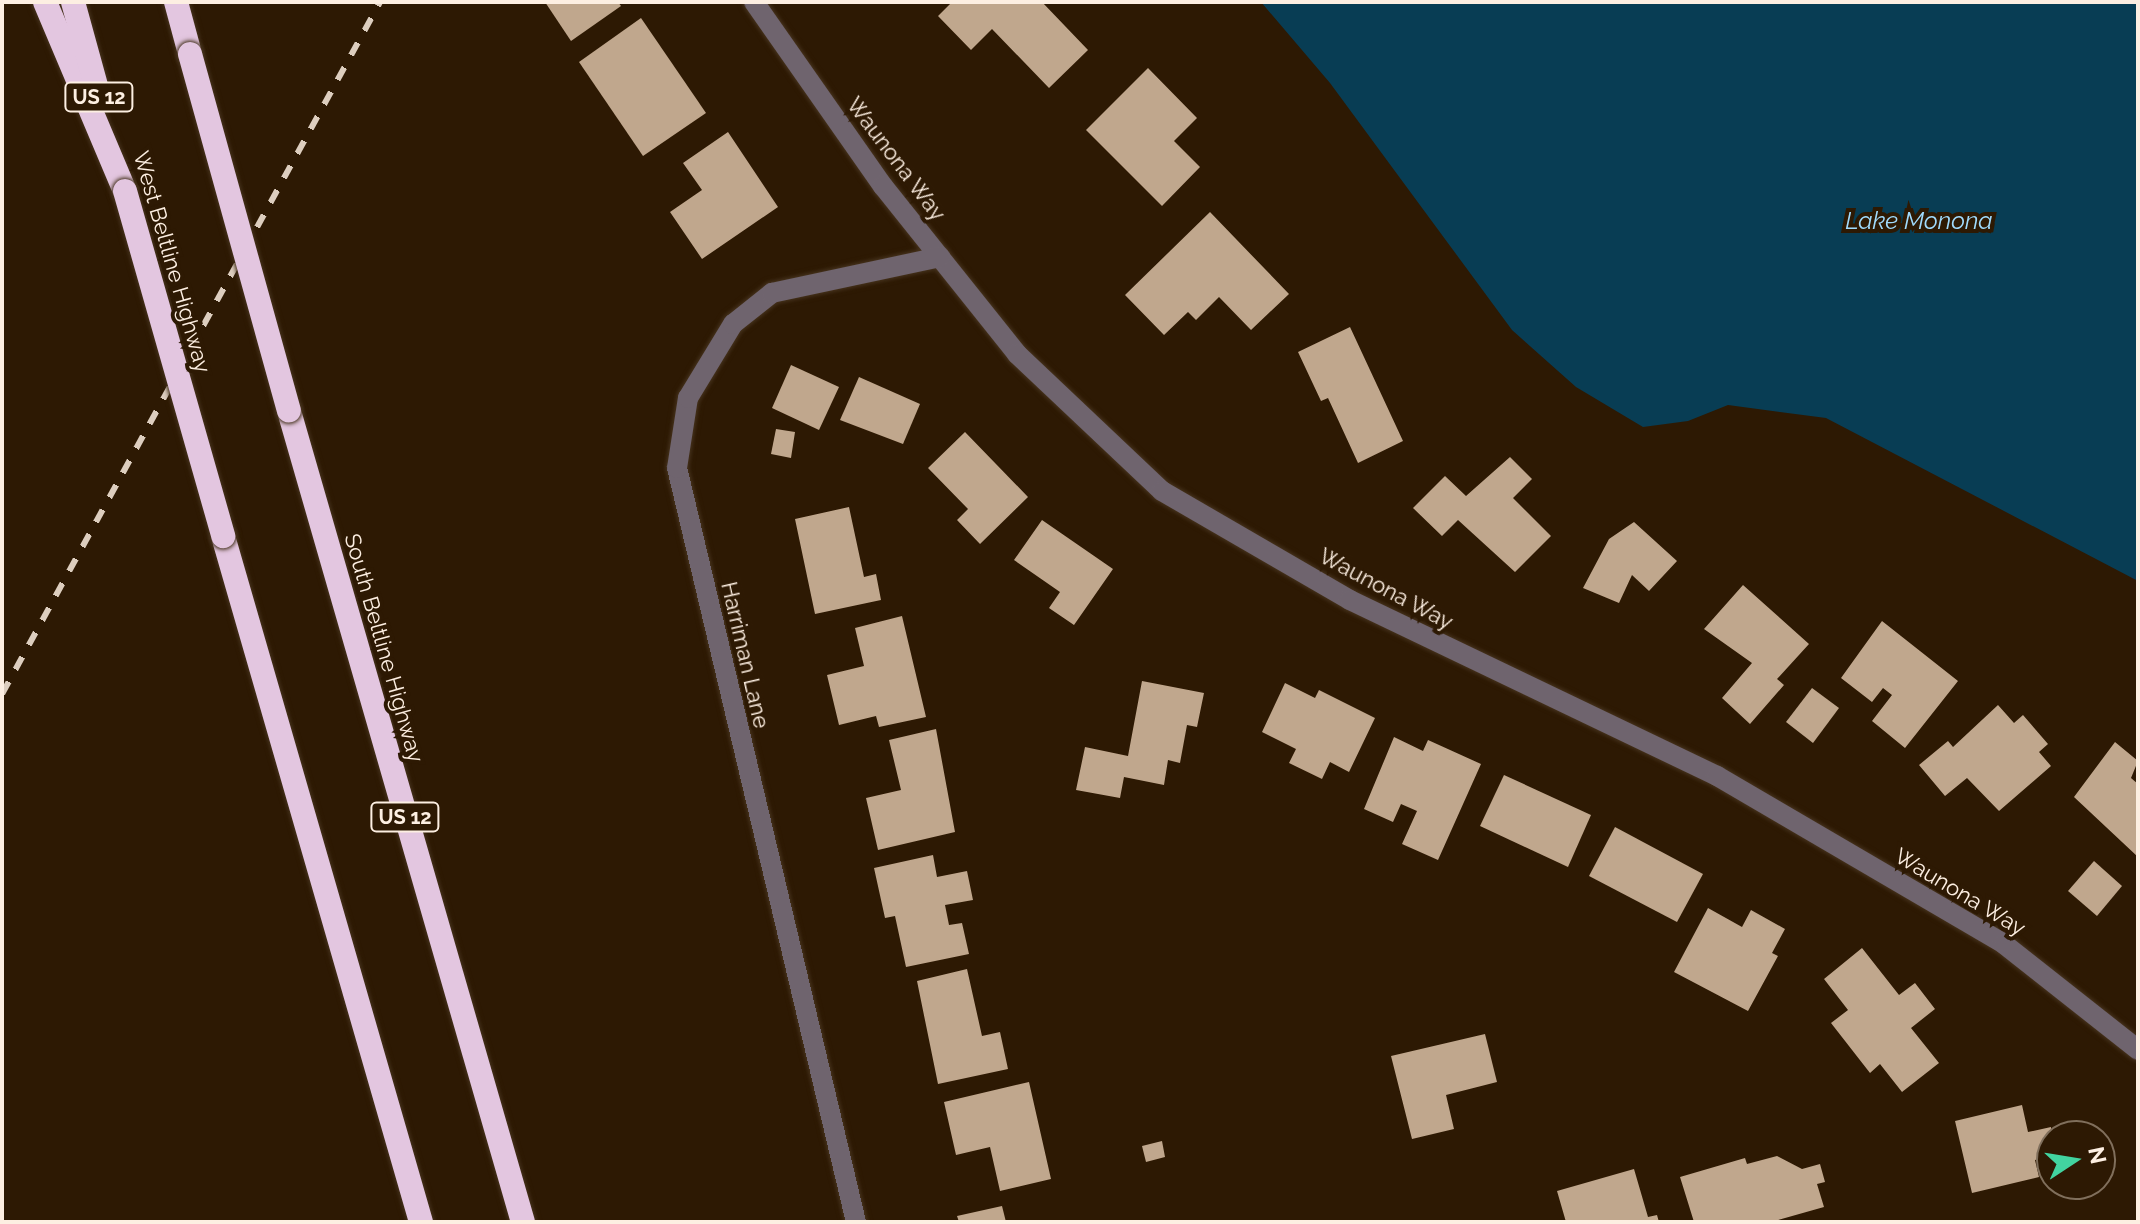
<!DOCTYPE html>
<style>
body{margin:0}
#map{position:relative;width:2140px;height:1224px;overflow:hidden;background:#2d1903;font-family:Raleway,sans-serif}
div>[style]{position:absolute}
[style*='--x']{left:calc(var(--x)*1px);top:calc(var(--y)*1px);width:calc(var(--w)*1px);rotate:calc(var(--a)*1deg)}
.water>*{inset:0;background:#083d54}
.building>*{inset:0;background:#c0a78d}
.roads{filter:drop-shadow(0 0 2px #46331e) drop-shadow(0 0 2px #46331e)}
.street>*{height:20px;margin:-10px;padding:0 10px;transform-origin:10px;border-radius:10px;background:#6f646e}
.highway>*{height:24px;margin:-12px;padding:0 12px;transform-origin:12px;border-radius:12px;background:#e3c6e0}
.rail>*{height:6px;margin-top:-3px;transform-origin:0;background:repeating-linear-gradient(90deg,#ddcebf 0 14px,transparent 0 28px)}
.bridges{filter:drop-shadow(0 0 2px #46331e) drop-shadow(0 0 2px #46331e)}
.highway-bridge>*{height:24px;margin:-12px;padding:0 12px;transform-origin:12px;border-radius:12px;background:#e3c6e0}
span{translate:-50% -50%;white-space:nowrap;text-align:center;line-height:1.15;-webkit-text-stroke:8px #2d1903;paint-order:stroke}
.shield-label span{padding:2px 6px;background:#2d1903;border:2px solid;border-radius:6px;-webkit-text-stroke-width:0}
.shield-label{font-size:20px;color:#fdefe2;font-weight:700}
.street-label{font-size:22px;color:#fdefe2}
.water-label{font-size:24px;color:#a0dbfd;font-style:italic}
.frame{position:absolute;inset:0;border:4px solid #fdefe2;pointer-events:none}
.north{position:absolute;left:2036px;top:1120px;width:80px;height:80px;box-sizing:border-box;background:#2d1903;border:2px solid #806f5c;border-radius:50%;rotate:78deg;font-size:22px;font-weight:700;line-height:32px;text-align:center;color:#fdefe2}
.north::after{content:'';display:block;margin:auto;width:28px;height:36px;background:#42d4a0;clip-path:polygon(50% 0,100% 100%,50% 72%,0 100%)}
</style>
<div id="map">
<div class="water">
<i style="clip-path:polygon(1261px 2px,2138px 2px,2138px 581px,1826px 418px,1728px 405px,1688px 421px,1643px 427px,1576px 387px,1512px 330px,1330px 83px)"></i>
</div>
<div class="building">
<i style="clip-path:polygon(545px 2px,618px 2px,621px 6px,571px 41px)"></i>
<i style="clip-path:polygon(952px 2px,1042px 2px,1088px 50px,1049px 88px,992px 29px,971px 50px,938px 16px)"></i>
<i style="clip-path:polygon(641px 18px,706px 113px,643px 156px,579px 62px)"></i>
<i style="clip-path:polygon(1148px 68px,1197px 118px,1174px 141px,1200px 167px,1162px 206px,1086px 130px)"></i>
<i style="clip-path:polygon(728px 132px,778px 207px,702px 259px,670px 212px,702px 190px,683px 163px)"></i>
<i style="clip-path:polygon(1210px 212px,1289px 294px,1251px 330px,1219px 297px,1196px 320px,1188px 312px,1164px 335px,1125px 295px)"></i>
<i style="clip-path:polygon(1350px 327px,1403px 441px,1358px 463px,1328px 398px,1321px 401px,1298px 352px)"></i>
<i style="clip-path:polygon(791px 365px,839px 387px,819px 430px,772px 408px)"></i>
<i style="clip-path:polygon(859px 377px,920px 404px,903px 444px,840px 420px)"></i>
<i style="clip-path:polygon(776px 429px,795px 432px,791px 458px,771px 454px)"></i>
<i style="clip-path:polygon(965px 432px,1028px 497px,980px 544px,957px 520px,968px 509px,928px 468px)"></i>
<i style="clip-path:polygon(1510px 457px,1532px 479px,1513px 498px,1551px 536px,1515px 572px,1458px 520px,1442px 536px,1413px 508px,1445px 476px,1466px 496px)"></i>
<i style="clip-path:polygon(849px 507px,864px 577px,876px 574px,881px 600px,815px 614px,795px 519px)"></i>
<i style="clip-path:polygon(1042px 520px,1113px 569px,1074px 625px,1049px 608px,1060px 592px,1014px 560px)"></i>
<i style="clip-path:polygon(1634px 522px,1677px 561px,1649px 591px,1632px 575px,1619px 603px,1583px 588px,1609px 539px)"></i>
<i style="clip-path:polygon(1743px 585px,1809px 644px,1777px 679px,1784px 685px,1750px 724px,1722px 698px,1752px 663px,1704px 629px)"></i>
<i style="clip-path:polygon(902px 616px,926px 717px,879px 727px,876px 716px,839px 725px,827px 675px,864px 666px,855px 628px)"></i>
<i style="clip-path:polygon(1882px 621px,1958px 681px,1905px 748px,1872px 721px,1892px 695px,1883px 688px,1872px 702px,1841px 678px)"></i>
<i style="clip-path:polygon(1142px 681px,1204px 693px,1197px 727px,1187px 725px,1180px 763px,1168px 760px,1164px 785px,1124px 777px,1120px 798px,1076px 790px,1085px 747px,1128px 756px)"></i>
<i style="clip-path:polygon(1285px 683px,1315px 698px,1319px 690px,1375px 718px,1349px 772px,1330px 762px,1322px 779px,1289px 763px,1296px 749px,1262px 732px)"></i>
<i style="clip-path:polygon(1812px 688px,1839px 708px,1813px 743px,1786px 722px)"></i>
<i style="clip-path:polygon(1998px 705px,2014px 723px,2023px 715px,2048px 744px,2039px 752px,2051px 766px,1999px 811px,1967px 778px,1945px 796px,1919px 765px,1948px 741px,1953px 747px)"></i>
<i style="clip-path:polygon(936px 729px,955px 832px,878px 850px,866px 798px,901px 790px,889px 740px)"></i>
<i style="clip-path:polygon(1394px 737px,1423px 751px,1428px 740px,1481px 764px,1438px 860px,1402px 844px,1417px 811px,1401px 804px,1393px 822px,1364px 809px)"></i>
<i style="clip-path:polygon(2115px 742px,2138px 761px,2131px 778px,2138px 784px,2138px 857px,2074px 797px)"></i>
<i style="clip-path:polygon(1504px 775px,1591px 815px,1568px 867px,1480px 826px)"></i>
<i style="clip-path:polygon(1615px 827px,1703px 874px,1677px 922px,1589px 876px)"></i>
<i style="clip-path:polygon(933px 855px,937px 877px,967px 871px,973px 900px,945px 905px,949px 925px,962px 923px,969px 954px,906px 967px,895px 916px,885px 918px,874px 868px)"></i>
<i style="clip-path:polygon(2094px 861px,2122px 886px,2097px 916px,2068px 891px)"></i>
<i style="clip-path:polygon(1708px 908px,1742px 927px,1751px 910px,1785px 929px,1772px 953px,1778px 956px,1748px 1011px,1674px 972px)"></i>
<i style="clip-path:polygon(1862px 948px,1899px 995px,1915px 983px,1935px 1009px,1911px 1028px,1939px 1063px,1902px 1092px,1880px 1064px,1870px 1073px,1831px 1023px,1848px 1010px,1824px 979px)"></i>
<i style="clip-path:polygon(967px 969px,982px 1036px,1000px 1032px,1008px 1069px,938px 1084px,917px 981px)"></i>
<i style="clip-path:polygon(1485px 1034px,1497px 1082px,1446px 1095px,1454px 1129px,1412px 1139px,1391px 1056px)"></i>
<i style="clip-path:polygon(1029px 1082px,1051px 1179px,1000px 1191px,990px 1147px,956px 1155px,944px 1102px)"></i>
<i style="clip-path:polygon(2022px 1105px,2028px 1132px,2051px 1127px,2052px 1156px,2035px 1160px,2039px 1177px,1972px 1193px,1955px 1121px)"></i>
<i style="clip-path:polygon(1162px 1141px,1165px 1157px,1146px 1162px,1142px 1146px)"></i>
<i style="clip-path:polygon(1777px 1156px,1802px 1169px,1820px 1164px,1825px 1182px,1817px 1184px,1824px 1207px,1771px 1222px,1694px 1222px,1680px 1177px,1745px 1158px,1747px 1164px)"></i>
<i style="clip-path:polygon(1634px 1169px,1648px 1217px,1657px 1215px,1659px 1222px,1566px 1222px,1557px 1191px)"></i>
<i style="clip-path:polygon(1002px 1206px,1006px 1222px,959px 1222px,957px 1216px)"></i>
</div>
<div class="roads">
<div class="street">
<i style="--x:754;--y:2;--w:225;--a:55"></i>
<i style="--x:883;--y:186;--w:215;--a:51.4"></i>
<i style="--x:1017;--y:354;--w:199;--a:43.4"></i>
<i style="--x:1162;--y:491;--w:217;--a:30.1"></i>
<i style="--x:1350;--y:600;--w:407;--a:25.6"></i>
<i style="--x:1717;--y:776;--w:333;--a:30.3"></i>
<i style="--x:2004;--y:944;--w:171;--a:38.3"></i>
<i style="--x:856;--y:1222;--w:775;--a:-103.35"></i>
<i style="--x:677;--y:468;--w:71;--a:-81.1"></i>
<i style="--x:688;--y:398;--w:87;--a:-58.7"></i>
<i style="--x:733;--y:324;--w:50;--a:-38.5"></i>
<i style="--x:772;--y:293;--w:172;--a:-12.1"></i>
</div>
<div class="highway">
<i style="--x:45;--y:2;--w:205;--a:67.1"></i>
<i style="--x:73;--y:2;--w:102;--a:74.6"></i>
<i style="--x:176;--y:2;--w:54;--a:74.9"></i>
<i style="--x:289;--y:411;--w:844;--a:73.91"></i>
<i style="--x:223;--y:536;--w:714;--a:73.9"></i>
</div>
</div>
<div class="rail">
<i style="--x:2;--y:694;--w:789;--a:-61.35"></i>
</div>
<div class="bridges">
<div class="highway-bridge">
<i style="--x:190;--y:54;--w:370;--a:74.5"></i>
<i style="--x:125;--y:191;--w:359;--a:74.1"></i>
</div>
</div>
<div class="shield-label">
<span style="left:99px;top:97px">US 12</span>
<span style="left:405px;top:817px">US 12</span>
</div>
<div class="street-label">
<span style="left:896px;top:159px;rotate:53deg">Waunona Way</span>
<span style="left:172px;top:262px;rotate:74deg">West Beltline Highway</span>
<span style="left:1386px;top:589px;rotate:28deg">Waunona Way</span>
<span style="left:384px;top:648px;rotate:74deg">South Beltline Highway</span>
<span style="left:745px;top:655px;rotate:77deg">Harriman Lane</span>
<span style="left:1960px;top:892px;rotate:31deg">Waunona Way</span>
</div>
<div class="water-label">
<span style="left:1919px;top:221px">Lake Monona</span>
</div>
<div class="frame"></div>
<div class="north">N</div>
</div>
